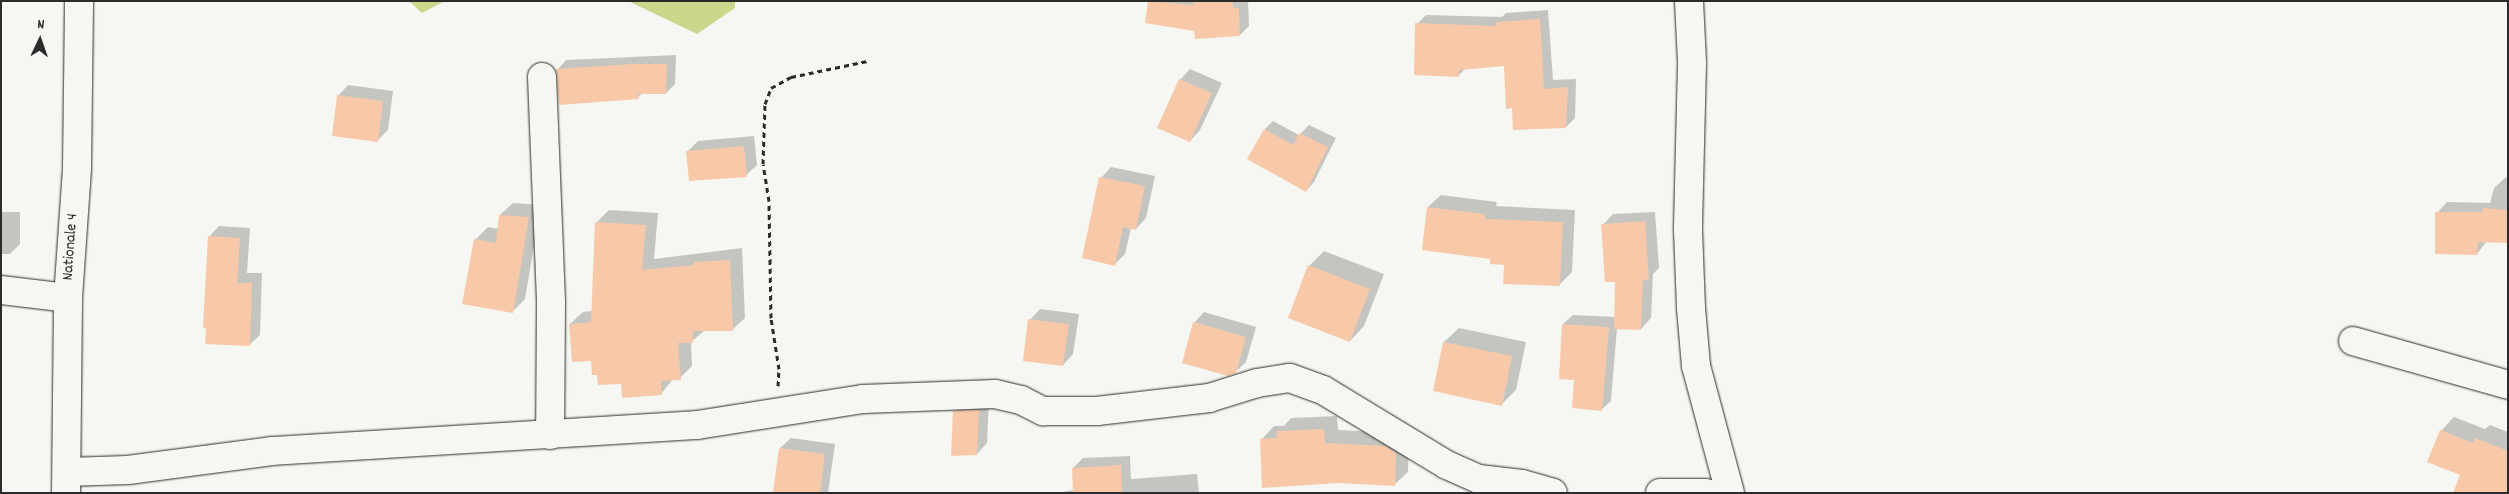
<!DOCTYPE html>
<style>
body{margin:0}
#map{position:relative;width:2509px;height:494px;overflow:hidden;background:#f6f6f2;font-family:Dekko,sans-serif}
div>[style]{position:absolute}
[style*='--x']{left:calc(var(--x)*1px);top:calc(var(--y)*1px);width:calc(var(--w)*1px);rotate:calc(var(--a)*1deg)}
.green>*{inset:0;background:#c9d88c}
.shadow>*{inset:0;background:#0003}
.building>*{inset:0;background:#f8c9a8}
.path>*{height:3px;margin-top:-1.5px;transform-origin:0;background:repeating-linear-gradient(90deg,#2b2b2b 0 5px,transparent 0 9px)}
.roads{filter:drop-shadow(0 0 1px #2b2b2b) drop-shadow(0 0 1px #2b2b2b)}
.minor>*{height:28px;margin:-14px;padding:0 14px;transform-origin:14px;border-radius:14px;background:#f6f6f2}
.tertiary>*{height:28px;margin:-14px;padding:0 14px;transform-origin:14px;border-radius:14px;background:#f6f6f2}
.trunk>*{height:28px;margin:-14px;padding:0 14px;transform-origin:14px;border-radius:14px;background:#f6f6f2}
span{translate:-50% -50%;white-space:nowrap;text-align:center;line-height:1.15;-webkit-text-stroke:4.5px #f6f6f2;paint-order:stroke}
.street-label{font-size:16px;color:#2b2b2b}
.frame{position:absolute;inset:0;border:2px solid #2b2b2b;pointer-events:none}
.north{position:absolute;left:15px;top:15px;width:50px;height:50px;-webkit-text-stroke:4px #f6f6f2;paint-order:stroke;rotate:3deg;font-size:14px;font-weight:700;line-height:20px;text-align:center;color:#2b2b2b}
.north::after{content:'';display:block;margin:auto;width:18px;height:22px;background:#2b2b2b;clip-path:polygon(50% 0,100% 100%,50% 72%,0 100%)}
</style>
<div id="map">
<div class="green">
<i style="clip-path:polygon(409px 1px,445px 1px,422px 13px)"></i>
<i style="clip-path:polygon(628px 1px,735px 1px,735px 8px,697px 34px)"></i>
</div>
<div class="shadow">
<i style="clip-path:polygon(1149px 1px,1248px 1px,1249px 26px,1240px 35px,1196px 30px)"></i>
<i style="clip-path:polygon(1548px 10px,1553px 80px,1576px 79px,1575px 118px,1566px 127px,1513px 107px,1505px 64px,1466px 68px,1459px 75px,1417px 24px,1426px 15px,1502px 17px,1506px 13px)"></i>
<i style="clip-path:polygon(676px 55px,675px 84px,666px 93px,643px 93px,638px 97px,557px 70px,566px 60px)"></i>
<i style="clip-path:polygon(1190px 69px,1222px 83px,1200px 130px,1190px 141px,1180px 80px)"></i>
<i style="clip-path:polygon(348px 85px,393px 91px,388px 130px,378px 140px,338px 96px)"></i>
<i style="clip-path:polygon(1273px 121px,1299px 135px,1309px 125px,1336px 138px,1314px 182px,1306px 191px,1265px 129px)"></i>
<i style="clip-path:polygon(754px 136px,757px 165px,746px 175px,688px 151px,698px 141px)"></i>
<i style="clip-path:polygon(1111px 167px,1155px 176px,1146px 218px,1136px 229px,1131px 228px,1125px 254px,1114px 265px,1101px 178px)"></i>
<i style="clip-path:polygon(2505px 178px,2508px 178px,2508px 242px,2487px 241px,2477px 254px,2437px 213px,2447px 202px,2490px 203px,2494px 188px)"></i>
<i style="clip-path:polygon(1441px 195px,1497px 202px,1496px 206px,1575px 210px,1572px 272px,1560px 284px,1505px 264px,1428px 207px)"></i>
<i style="clip-path:polygon(513px 203px,541px 205px,525px 299px,512px 312px,475px 240px,488px 227px,499px 229px,500px 215px)"></i>
<i style="clip-path:polygon(609px 210px,658px 213px,654px 259px,742px 248px,745px 318px,732px 330px,705px 330px,691px 342px,692px 366px,680px 378px,673px 379px,661px 394px,598px 374px,570px 324px,583px 312px,593px 311px,597px 222px)"></i>
<i style="clip-path:polygon(1px 212px,20px 212px,20px 244px,10px 254px,1px 254px)"></i>
<i style="clip-path:polygon(1655px 212px,1659px 268px,1653px 274px,1651px 318px,1641px 329px,1617px 328px,1611px 401px,1601px 410px,1575px 379px,1563px 324px,1573px 315px,1615px 317px,1616px 280px,1603px 225px,1613px 214px)"></i>
<i style="clip-path:polygon(219px 226px,250px 228px,247px 273px,262px 273px,260px 335px,249px 345px,209px 237px)"></i>
<i style="clip-path:polygon(1324px 251px,1384px 274px,1364px 326px,1350px 341px,1309px 266px)"></i>
<i style="clip-path:polygon(1040px 309px,1079px 314px,1073px 354px,1063px 365px,1030px 320px)"></i>
<i style="clip-path:polygon(1204px 312px,1256px 327px,1246px 362px,1235px 372px,1194px 323px)"></i>
<i style="clip-path:polygon(1459px 328px,1526px 342px,1516px 390px,1502px 404px,1434px 390px,1444px 342px)"></i>
<i style="clip-path:polygon(989px 400px,987px 443px,977px 454px,954px 412px,965px 401px)"></i>
<i style="clip-path:polygon(1337px 416px,1338px 430px,1398px 433px,1409px 439px,1408px 472px,1394px 485px,1261px 440px,1274px 426px,1284px 426px,1291px 418px)"></i>
<i style="clip-path:polygon(2454px 417px,2485px 429px,2490px 425px,2508px 432px,2508px 493px,2462px 474px,2441px 431px)"></i>
<i style="clip-path:polygon(791px 438px,835px 444px,828px 493px,774px 493px,780px 448px)"></i>
<i style="clip-path:polygon(1130px 456px,1131px 479px,1197px 474px,1199px 493px,1057px 493px,1074px 490px,1073px 468px,1083px 458px)"></i>
</div>
<div class="building">
<i style="clip-path:polygon(1148px 1px,1193px 5px,1193px 1px,1233px 1px,1233px 8px,1239px 8px,1240px 36px,1195px 39px,1194px 31px,1145px 23px)"></i>
<i style="clip-path:polygon(1540px 19px,1544px 89px,1568px 87px,1566px 128px,1513px 130px,1512px 108px,1506px 109px,1504px 66px,1459px 70px,1459px 77px,1414px 75px,1415px 23px,1496px 26px,1496px 22px)"></i>
<i style="clip-path:polygon(633px 64px,667px 64px,666px 94px,638px 94px,639px 99px,559px 105px,556px 69px)"></i>
<i style="clip-path:polygon(1179px 79px,1212px 93px,1190px 142px,1157px 128px)"></i>
<i style="clip-path:polygon(337px 95px,383px 101px,378px 142px,332px 136px)"></i>
<i style="clip-path:polygon(1264px 129px,1293px 145px,1299px 133px,1328px 147px,1306px 192px,1247px 159px)"></i>
<i style="clip-path:polygon(744px 146px,747px 177px,689px 181px,686px 151px)"></i>
<i style="clip-path:polygon(1099px 177px,1145px 186px,1136px 230px,1123px 227px,1115px 266px,1082px 258px)"></i>
<i style="clip-path:polygon(1427px 207px,1485px 214px,1485px 219px,1563px 222px,1560px 286px,1503px 284px,1504px 265px,1490px 264px,1490px 259px,1422px 250px)"></i>
<i style="clip-path:polygon(2483px 208px,2508px 210px,2508px 243px,2478px 242px,2477px 255px,2435px 254px,2435px 212px,2482px 212px)"></i>
<i style="clip-path:polygon(499px 215px,529px 217px,513px 313px,462px 304px,474px 239px,496px 243px)"></i>
<i style="clip-path:polygon(1645px 221px,1649px 279px,1643px 280px,1641px 330px,1614px 329px,1615px 282px,1605px 282px,1601px 224px)"></i>
<i style="clip-path:polygon(595px 222px,646px 225px,642px 270px,694px 265px,694px 262px,730px 260px,733px 331px,693px 331px,693px 343px,678px 343px,681px 380px,661px 381px,662px 395px,622px 398px,621px 384px,598px 385px,597px 375px,592px 375px,591px 361px,572px 362px,569px 324px,591px 322px)"></i>
<i style="clip-path:polygon(208px 236px,240px 238px,237px 283px,252px 283px,250px 346px,205px 344px,206px 328px,203px 328px)"></i>
<i style="clip-path:polygon(1308px 265px,1370px 289px,1350px 342px,1288px 318px)"></i>
<i style="clip-path:polygon(1028px 319px,1069px 324px,1063px 366px,1023px 361px)"></i>
<i style="clip-path:polygon(1193px 322px,1246px 337px,1236px 373px,1228px 376px,1182px 363px)"></i>
<i style="clip-path:polygon(1562px 324px,1609px 327px,1602px 411px,1572px 408px,1574px 380px,1559px 379px)"></i>
<i style="clip-path:polygon(1443px 342px,1512px 356px,1502px 406px,1433px 391px)"></i>
<i style="clip-path:polygon(979px 410px,977px 455px,951px 456px,953px 411px)"></i>
<i style="clip-path:polygon(1324px 429px,1325px 443px,1385px 446px,1396px 453px,1395px 486px,1338px 483px,1262px 488px,1260px 439px,1277px 438px,1277px 431px)"></i>
<i style="clip-path:polygon(2440px 430px,2473px 443px,2475px 438px,2508px 451px,2508px 493px,2453px 493px,2460px 475px,2427px 462px)"></i>
<i style="clip-path:polygon(779px 448px,825px 454px,820px 493px,773px 493px)"></i>
<i style="clip-path:polygon(1121px 465px,1122px 493px,1073px 493px,1072px 468px)"></i>
</div>
<div class="path">
<i style="--x:778;--y:386;--w:17;--a:-87"></i>
<i style="--x:779;--y:369;--w:52;--a:-98.9"></i>
<i style="--x:771;--y:318;--w:117;--a:-91"></i>
<i style="--x:769;--y:201;--w:37;--a:-99"></i>
<i style="--x:763;--y:164;--w:60;--a:-88.1"></i>
<i style="--x:765;--y:104;--w:17;--a:-69"></i>
<i style="--x:771;--y:88;--w:23;--a:-29"></i>
<i style="--x:791;--y:77;--w:78;--a:-11.9"></i>
</div>
<div class="roads">
<div class="minor">
<i style="--x:542;--y:77;--w:225;--a:87.7"></i>
<i style="--x:551;--y:302;--w:133;--a:90.4"></i>
<i style="--x:1;--y:290;--w:67;--a:6.8"></i>
<i style="--x:2353;--y:341;--w:161;--a:15.8"></i>
<i style="--x:67;--y:472;--w:61;--a:-1.9"></i>
<i style="--x:128;--y:470;--w:145;--a:-7.5"></i>
<i style="--x:272;--y:451;--w:426;--a:-3.5"></i>
<i style="--x:697;--y:425;--w:168;--a:-8.9"></i>
<i style="--x:863;--y:399;--w:132;--a:-2.2"></i>
<i style="--x:995;--y:394;--w:27;--a:13"></i>
<i style="--x:1021;--y:400;--w:25;--a:27"></i>
<i style="--x:1043;--y:411;--w:54;--a:0"></i>
<i style="--x:1097;--y:411;--w:113;--a:-6.6"></i>
<i style="--x:1209;--y:398;--w:50;--a:-17.4"></i>
<i style="--x:1257;--y:383;--w:33;--a:-9"></i>
<i style="--x:1290;--y:378;--w:35;--a:20"></i>
<i style="--x:1323;--y:390;--w:145;--a:31.2"></i>
<i style="--x:1447;--y:465;--w:35;--a:24"></i>
<i style="--x:1479;--y:479;--w:43;--a:6.6"></i>
<i style="--x:1522;--y:484;--w:32;--a:16"></i>
<i style="--x:1660;--y:493;--w:46;--a:0"></i>
</div>
<div class="tertiary">
<i style="--x:1689;--y:1;--w:62;--a:87.2"></i>
<i style="--x:1692;--y:63;--w:167;--a:91.4"></i>
<i style="--x:1688;--y:230;--w:78;--a:87.8"></i>
<i style="--x:1691;--y:308;--w:58;--a:85.1"></i>
<i style="--x:1696;--y:366;--w:131;--a:75"></i>
</div>
<div class="trunk">
<i style="--x:66;--y:493;--w:195;--a:-89.4"></i>
<i style="--x:68;--y:298;--w:130;--a:-86"></i>
<i style="--x:77;--y:168;--w:167;--a:-89.3"></i>
</div>
</div>
<div class="street-label">
<span style="left:71px;top:247px;rotate:-86deg">Nationale 4</span>
</div>
<div class="frame"></div>
<div class="north">N</div>
</div>
